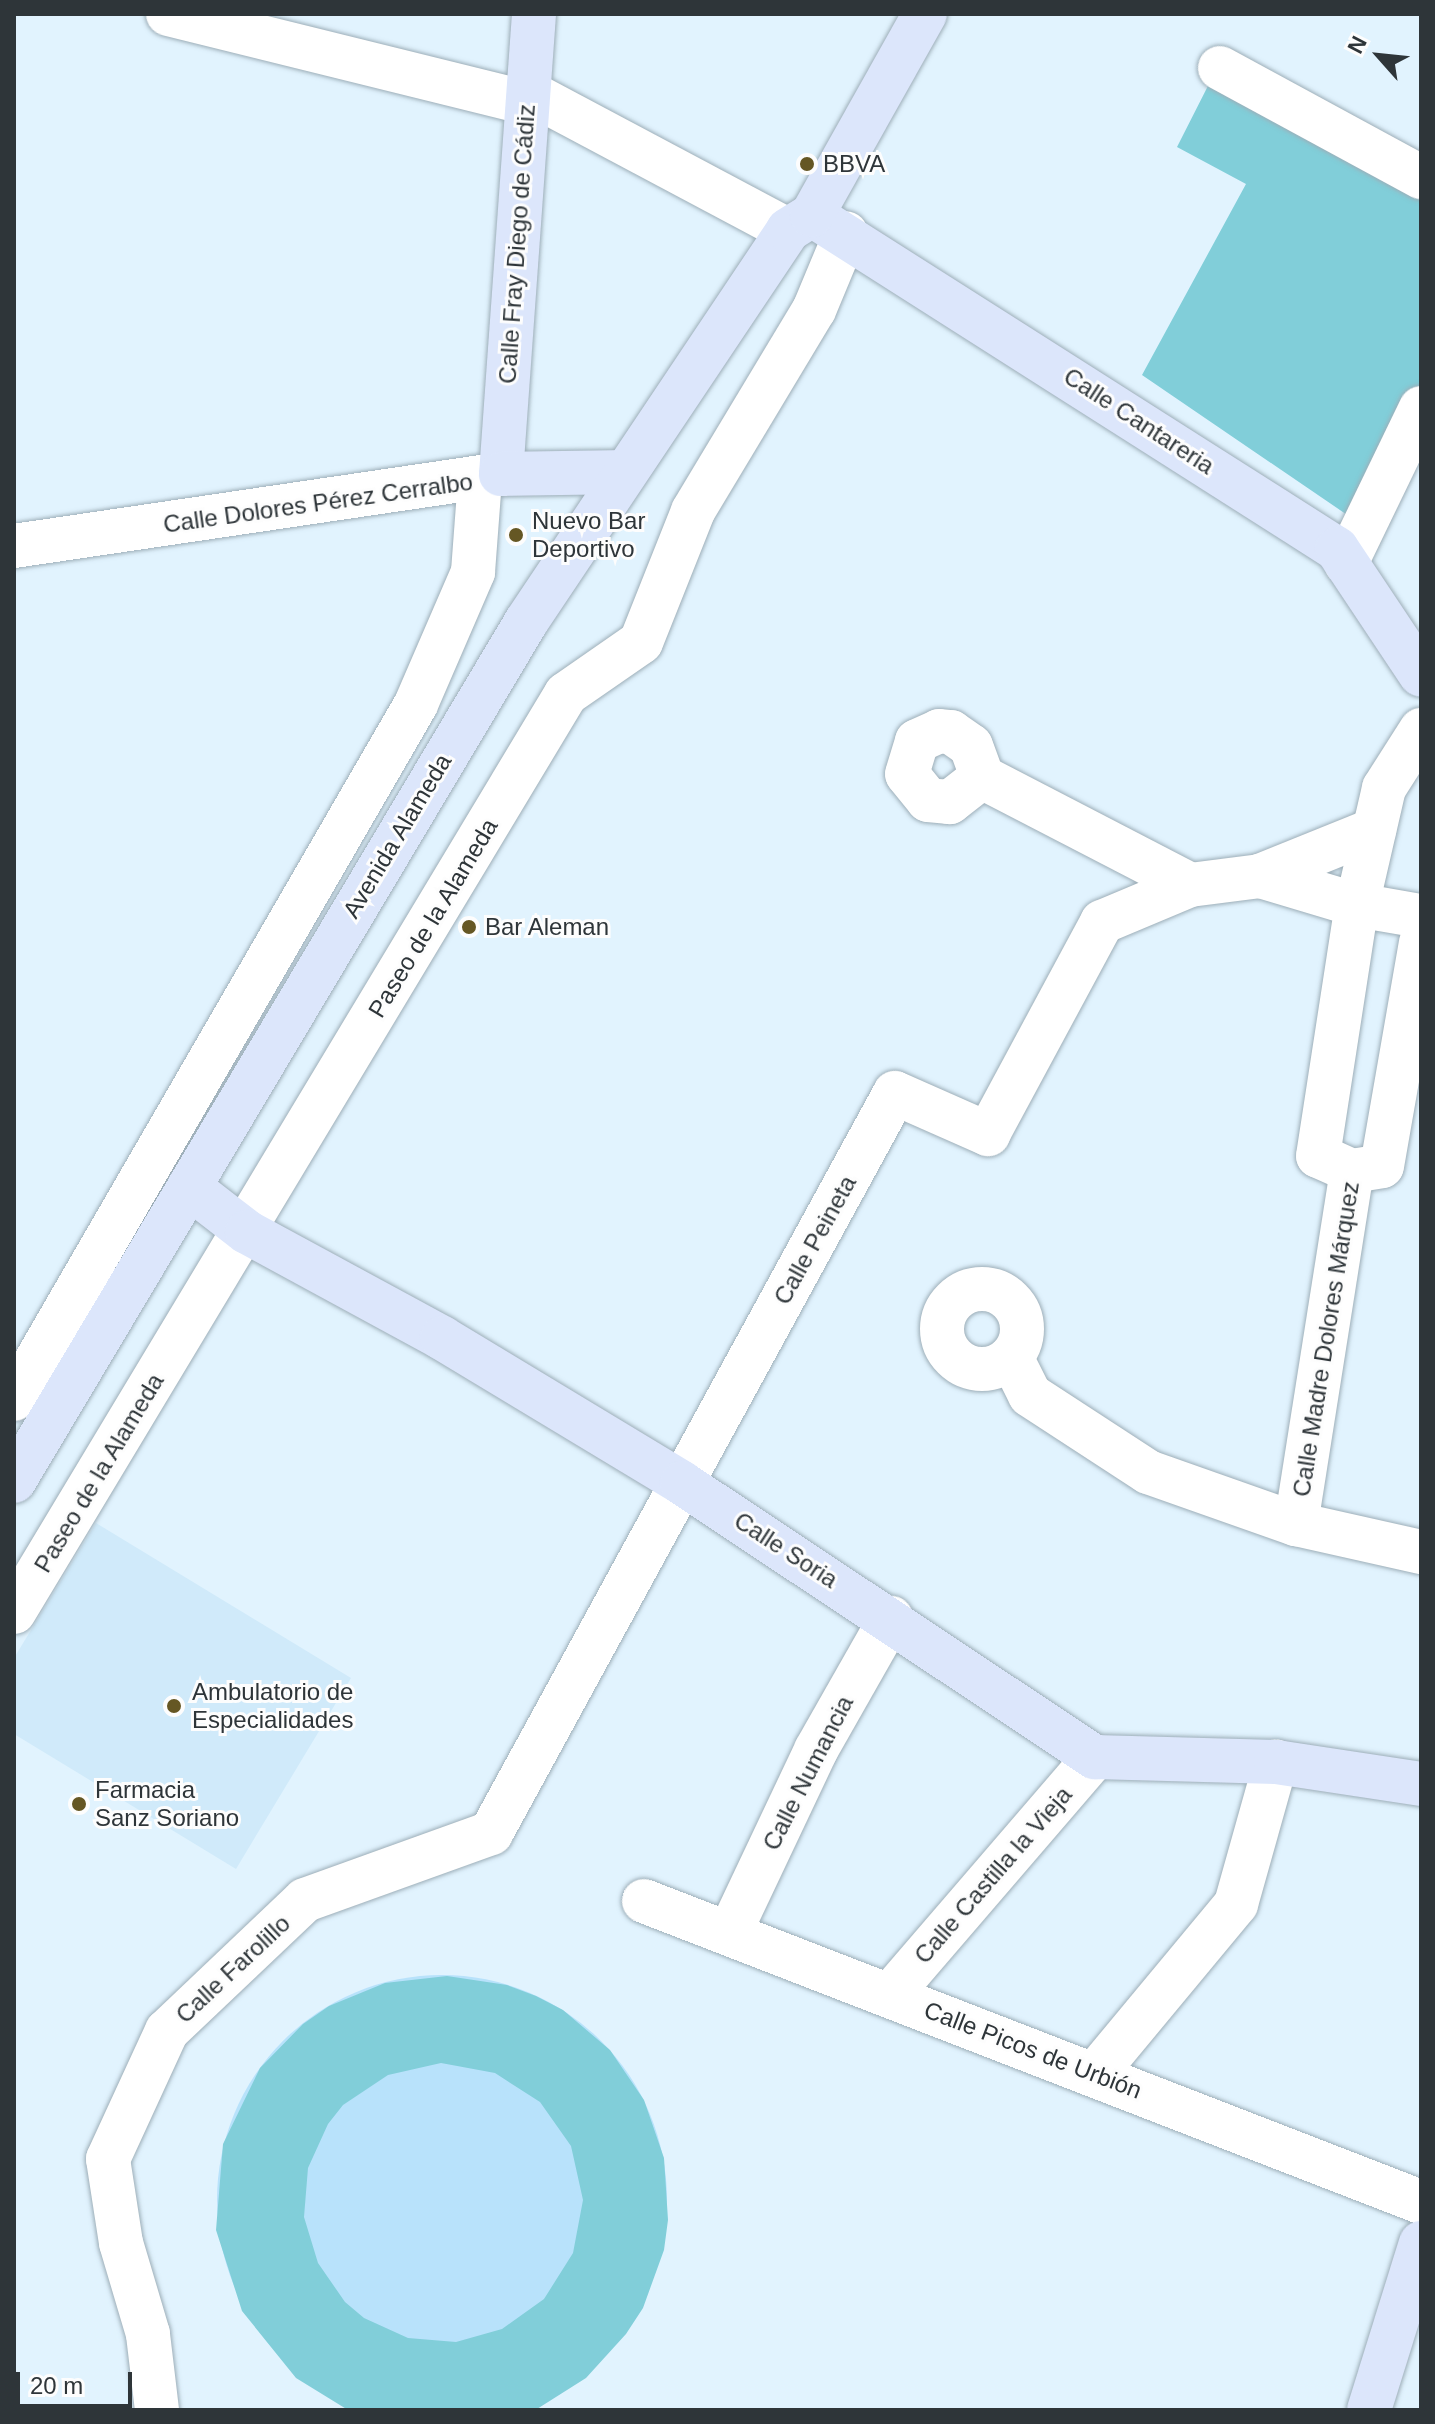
<!DOCTYPE html>
<meta charset="utf-8">
<style>
body{margin:0}
#map{position:relative;width:1435px;height:2424px;overflow:hidden;background:#e1f3fe;font-family:Arial,sans-serif}
div>[style]{position:absolute}
[style*='--x']{left:calc(var(--x)*1px);top:calc(var(--y)*1px);width:calc(var(--w)*1px);rotate:calc(var(--a)*1deg)}
.built>*{inset:0;background:#d0eafa}
.green>*{inset:0;background:#b8e2fb}
.round{border-radius:50%}
.building>*{inset:0;background:#81ced9}
.roads{filter:drop-shadow(0 0 2px #9daeb8) drop-shadow(0 0 2px #9daeb8)}
.street>*{height:44px;margin:-22px;padding:0 22px;transform-origin:22px;border-radius:22px;background:#fff}
.street>.ring{margin:-22px;padding:0;box-sizing:content-box;background:none;border:44px solid #fff;border-radius:50%}
.secondary>*{height:44px;margin:-22px;padding:0 22px;transform-origin:22px;border-radius:22px;background:#dce6fb}
.dots>*{width:22px;height:22px;translate:-50% -50%;box-sizing:border-box;border:4px solid #fdfdfd;border-radius:50%}
span{translate:-50% -50%;white-space:nowrap;text-align:center;line-height:1.15;-webkit-text-stroke:6px #fdfdfd;paint-order:stroke}
.poi-label{font-size:24px;color:#2e3539}
.left{translate:0 -50%;text-align:left}
.street-label{font-size:24px;color:#2e3539}
.frame{position:absolute;inset:0;border:16px solid #2e3539;pointer-events:none}
.north{position:absolute;left:1339px;top:16px;width:80px;height:80px;-webkit-text-stroke:6px #fdfdfd;paint-order:stroke;rotate:297deg;font-size:22px;font-weight:700;line-height:32px;text-align:center;color:#2e3539}
.north::after{content:'';display:block;margin:auto;width:28px;height:36px;background:#2e3539;clip-path:polygon(50% 0,100% 100%,50% 72%,0 100%)}
.scale{position:absolute;left:16px;top:2372px;width:116px;height:36px;box-sizing:border-box;border:4px solid #2e3539;border-top:0;padding-left:10px;font-size:24px;line-height:28px;white-space:nowrap;color:#2e3539;-webkit-text-stroke:6px #fdfdfd;paint-order:stroke}
</style>
<div id="map">
<div class="built">
<i style="clip-path:polygon(96px 1523px,351px 1678px,236px 1869px,14px 1734px,14px 1658px)"></i>
</div>
<div class="green">
<i class="round" style="left:217px;top:1975px;width:450px;height:450px"></i>
</div>
<div class="building">
<i style="clip-path:polygon(1213px 76px,1421px 187px,1421px 389px,1359px 523px,1142px 375px,1246px 184px,1177px 147px)"></i>
<i style="clip-path:polygon(evenodd,447px 1976px,507px 1985px,536px 1996px,563px 2010px,610px 2050px,644px 2100px,664px 2158px,668px 2220px,664px 2250px,643px 2308px,626px 2334px,586px 2378px,537px 2409px,348px 2410px,296px 2378px,242px 2311px,216px 2230px,223px 2144px,260px 2068px,303px 2024px,329px 2006px,385px 1983px,447px 1976px,441px 2063px,495px 2073px,540px 2102px,571px 2146px,583px 2200px,573px 2253px,544px 2299px,502px 2329px,456px 2342px,408px 2338px,364px 2318px,345px 2302px,318px 2263px,304px 2217px,308px 2168px,328px 2124px,343px 2105px,388px 2075px,441px 2063px)"></i>
</div>
<div class="roads">
<div class="street">
<i style="--x:168;--y:14;--w:370;--a:13.9"></i>
<i style="--x:1220;--y:68;--w:229;--a:28.5"></i>
<i style="--x:528;--y:92;--w:294;--a:28"></i>
<i style="--x:14;--y:546;--w:492;--a:-8.4"></i>
<i style="--x:1346;--y:563;--w:172;--a:-64.2"></i>
<i style="--x:939;--y:731;--w:12;--a:5"></i>
<i style="--x:951;--y:732;--w:24;--a:35"></i>
<i style="--x:971;--y:746;--w:33;--a:70"></i>
<i style="--x:982;--y:777;--w:41;--a:142"></i>
<i style="--x:950;--y:802;--w:22;--a:-175"></i>
<i style="--x:928;--y:800;--w:33;--a:-129"></i>
<i style="--x:907;--y:774;--w:34;--a:-73"></i>
<i style="--x:917;--y:741;--w:24;--a:-24"></i>
<i style="--x:982;--y:777;--w:234;--a:27.4"></i>
<i style="--x:1260;--y:876;--w:101;--a:16.6"></i>
<i style="--x:1357;--y:905;--w:65;--a:9.8"></i>
<i style="--x:1352;--y:1171;--w:37;--a:-156"></i>
<i style="--x:1318;--y:1156;--w:254;--a:-81.2"></i>
<i style="--x:1357;--y:905;--w:120;--a:-77"></i>
<i style="--x:1384;--y:788;--w:69;--a:-57.5"></i>
<i style="--x:1352;--y:1171;--w:30;--a:-9"></i>
<i style="--x:1382;--y:1166;--w:227;--a:-80.1"></i>
<i class="ring" style="left:942px;top:1289px;width:36px;height:36px"></i>
<i style="--x:1011;--y:1357;--w:42;--a:63.4"></i>
<i style="--x:1030;--y:1395;--w:141;--a:33.1"></i>
<i style="--x:1148;--y:1472;--w:157;--a:19.4"></i>
<i style="--x:1296;--y:1524;--w:128;--a:12.6"></i>
<i style="--x:14;--y:1399;--w:803;--a:-59.95"></i>
<i style="--x:416;--y:704;--w:144;--a:-66.6"></i>
<i style="--x:473;--y:572;--w:93;--a:-85.7"></i>
<i style="--x:1296;--y:1524;--w:357;--a:-81"></i>
<i style="--x:14;--y:1612;--w:1071;--a:-58.98"></i>
<i style="--x:566;--y:694;--w:91;--a:-34.7"></i>
<i style="--x:641;--y:642;--w:141;--a:-68.3"></i>
<i style="--x:693;--y:511;--w:235;--a:-59"></i>
<i style="--x:814;--y:310;--w:83;--a:-67.4"></i>
<i style="--x:644;--y:1901;--w:833;--a:21.18"></i>
<i style="--x:731;--y:1930;--w:199;--a:-64.7"></i>
<i style="--x:816;--y:1750;--w:152;--a:-60.4"></i>
<i style="--x:891;--y:1994;--w:313;--a:-49.3"></i>
<i style="--x:1095;--y:2074;--w:221;--a:-50.3"></i>
<i style="--x:1236;--y:1904;--w:148;--a:-74.3"></i>
<i style="--x:157;--y:2410;--w:77;--a:-96.8"></i>
<i style="--x:148;--y:2334;--w:95;--a:-106.5"></i>
<i style="--x:121;--y:2243;--w:85;--a:-98.8"></i>
<i style="--x:108;--y:2159;--w:141;--a:-65.3"></i>
<i style="--x:167;--y:2031;--w:190;--a:-43.5"></i>
<i style="--x:305;--y:1900;--w:198;--a:-19.8"></i>
<i style="--x:491;--y:1833;--w:843;--a:-61.37"></i>
<i style="--x:895;--y:1093;--w:102;--a:23.8"></i>
<i style="--x:988;--y:1134;--w:241;--a:-61.7"></i>
<i style="--x:1102;--y:922;--w:95;--a:-22.8"></i>
<i style="--x:1190;--y:885;--w:71;--a:-7.3"></i>
<i style="--x:1260;--y:876;--w:123;--a:-22"></i>
</div>
<div class="secondary">
<i style="--x:534;--y:14;--w:461;--a:94.1"></i>
<i style="--x:501;--y:474;--w:122;--a:-0.9"></i>
<i style="--x:812;--y:215;--w:622;--a:32.46"></i>
<i style="--x:1337;--y:549;--w:151;--a:56.3"></i>
<i style="--x:189;--y:1187;--w:73;--a:37.8"></i>
<i style="--x:247;--y:1232;--w:222;--a:28.5"></i>
<i style="--x:442;--y:1338;--w:280;--a:31.1"></i>
<i style="--x:682;--y:1483;--w:496;--a:33.6"></i>
<i style="--x:1095;--y:1757;--w:181;--a:1.6"></i>
<i style="--x:1276;--y:1762;--w:147;--a:8.6"></i>
<i style="--x:14;--y:1481;--w:1000;--a:-59.2"></i>
<i style="--x:526;--y:622;--w:471;--a:-56.2"></i>
<i style="--x:788;--y:230;--w:28;--a:-32"></i>
<i style="--x:812;--y:215;--w:231;--a:-60.7"></i>
<i style="--x:1369;--y:2410;--w:175;--a:-72.7"></i>
</div>
</div>
<div class="dots">
<i style="left:807px;top:164px;background:#655724"></i>
<i style="left:516px;top:535px;background:#655724"></i>
<i style="left:469px;top:927px;background:#655724"></i>
<i style="left:174px;top:1706px;background:#655724"></i>
<i style="left:79px;top:1804px;background:#655724"></i>
</div>
<div class="poi-label">
<span class="left" style="left:823px;top:164px">BBVA</span>
<span class="left" style="left:532px;top:535px">Nuevo Bar<br>Deportivo</span>
<span class="left" style="left:485px;top:927px">Bar Aleman</span>
<span class="left" style="left:192px;top:1706px">Ambulatorio de<br>Especialidades</span>
<span class="left" style="left:95px;top:1804px">Farmacia<br>Sanz Soriano</span>
</div>
<div class="street-label">
<span style="left:517px;top:244px;rotate:-86deg">Calle Fray Diego de Cádiz</span>
<span style="left:1139px;top:421px;rotate:33deg">Calle Cantareria</span>
<span style="left:318px;top:503px;rotate:-8deg">Calle Dolores Pérez Cerralbo</span>
<span style="left:397px;top:836px;rotate:-59deg">Avenida Alameda</span>
<span style="left:433px;top:918px;rotate:-59deg">Paseo de la Alameda</span>
<span style="left:815px;top:1240px;rotate:-61deg">Calle Peineta</span>
<span style="left:1326px;top:1339px;rotate:-81deg">Calle Madre Dolores Márquez</span>
<span style="left:99px;top:1473px;rotate:-59deg">Paseo de la Alameda</span>
<span style="left:786px;top:1550px;rotate:33deg">Calle Soria</span>
<span style="left:808px;top:1773px;rotate:-63deg">Calle Numancia</span>
<span style="left:993px;top:1875px;rotate:-49deg">Calle Castilla la Vieja</span>
<span style="left:233px;top:1969px;rotate:-43deg">Calle Farolillo</span>
<span style="left:1033px;top:2050px;rotate:21deg">Calle Picos de Urbión</span>
</div>
<div class="frame"></div>
<div class="north">N</div>
<div class="scale">20 m</div>
</div>
